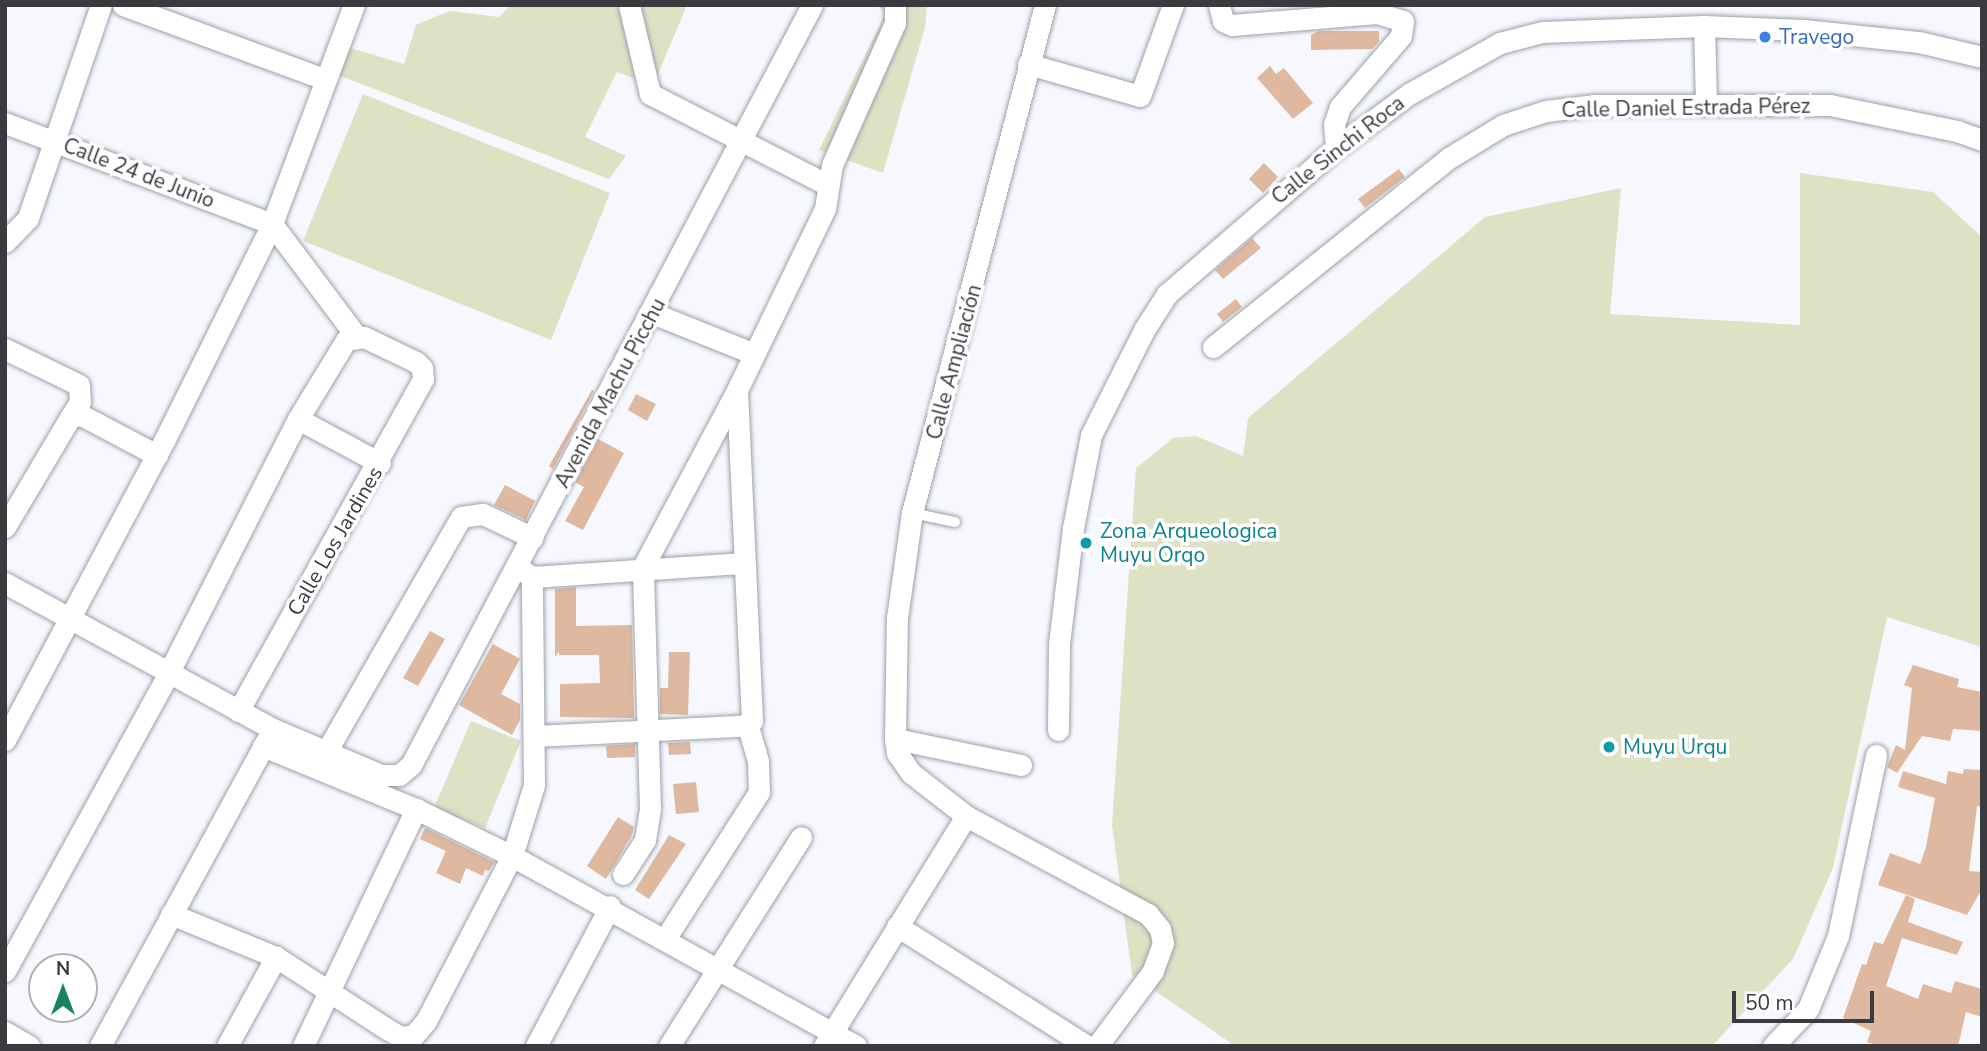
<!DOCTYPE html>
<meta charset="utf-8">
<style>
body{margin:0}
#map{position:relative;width:1987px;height:1051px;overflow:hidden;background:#f6f8fe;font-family:"Nunito Sans",sans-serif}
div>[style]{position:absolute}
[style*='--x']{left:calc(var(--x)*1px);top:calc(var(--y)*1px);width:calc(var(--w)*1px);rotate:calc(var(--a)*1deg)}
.green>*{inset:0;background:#dde2c5}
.building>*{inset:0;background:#deb89f}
.roads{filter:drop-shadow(0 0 2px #9da0a9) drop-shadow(0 0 2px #9da0a9)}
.lane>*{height:10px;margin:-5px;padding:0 5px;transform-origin:5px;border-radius:5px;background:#fff}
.street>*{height:21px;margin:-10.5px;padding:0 10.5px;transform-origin:10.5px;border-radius:10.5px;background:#fff}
.dots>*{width:19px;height:19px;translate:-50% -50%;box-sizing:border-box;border:4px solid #fff;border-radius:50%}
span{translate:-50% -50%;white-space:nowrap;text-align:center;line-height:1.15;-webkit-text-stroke:7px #fff;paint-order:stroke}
.shop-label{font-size:21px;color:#366cbe}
.left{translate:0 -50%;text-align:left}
.street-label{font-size:21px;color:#393b3f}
.culture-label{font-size:21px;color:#0d838f}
.frame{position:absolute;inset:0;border:7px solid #393b3f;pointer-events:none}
.north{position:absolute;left:28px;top:953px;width:70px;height:70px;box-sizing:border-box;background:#fff;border:2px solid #b0b1b2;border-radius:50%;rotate:0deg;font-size:19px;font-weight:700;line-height:28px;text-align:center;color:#393b3f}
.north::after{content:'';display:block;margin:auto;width:24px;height:32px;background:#168462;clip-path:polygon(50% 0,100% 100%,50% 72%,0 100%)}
.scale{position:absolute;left:1732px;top:991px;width:142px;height:32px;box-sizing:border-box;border:4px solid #393b3f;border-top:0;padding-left:9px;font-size:21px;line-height:24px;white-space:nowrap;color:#393b3f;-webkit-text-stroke:5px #fff;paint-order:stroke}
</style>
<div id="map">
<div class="green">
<i style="clip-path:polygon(511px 5px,687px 5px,653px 86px,617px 72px,585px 137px,626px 156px,609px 179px,338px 75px,347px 47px,404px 64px,416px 25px,449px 11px,499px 17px)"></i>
<i style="clip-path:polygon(876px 5px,927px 5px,925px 27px,883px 173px,819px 150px,886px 12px)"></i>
<i style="clip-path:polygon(363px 94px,610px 193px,551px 340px,303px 241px)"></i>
<i style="clip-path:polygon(1800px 173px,1933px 192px,1982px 237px,1982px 647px,1887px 617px,1833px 868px,1793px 959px,1712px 1046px,1235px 1046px,1132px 975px,1112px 825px,1136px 468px,1173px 438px,1196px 436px,1243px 456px,1248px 418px,1485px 217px,1621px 188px,1610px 314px,1800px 325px)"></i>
<i style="clip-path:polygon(471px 721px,521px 741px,485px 828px,434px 808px)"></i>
</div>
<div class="building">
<i style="clip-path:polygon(1319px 31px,1379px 31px,1379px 42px,1372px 49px,1311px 50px,1311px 35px)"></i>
<i style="clip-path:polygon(1270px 66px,1276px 74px,1284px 68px,1313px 103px,1293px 119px,1257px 78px)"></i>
<i style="clip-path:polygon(1264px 163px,1278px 177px,1263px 193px,1249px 179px)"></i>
<i style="clip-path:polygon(1399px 169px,1405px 177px,1365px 208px,1358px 199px)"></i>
<i style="clip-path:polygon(1252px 238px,1261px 248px,1223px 279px,1215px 270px)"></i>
<i style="clip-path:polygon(1236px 299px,1242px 307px,1223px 322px,1217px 314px)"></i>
<i style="clip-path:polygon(592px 390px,594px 391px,553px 469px,549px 466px)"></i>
<i style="clip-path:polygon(636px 394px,656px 404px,647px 421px,628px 410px)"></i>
<i style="clip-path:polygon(598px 439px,624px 453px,583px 530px,565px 521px,584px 487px,575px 482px)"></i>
<i style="clip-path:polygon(505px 485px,535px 501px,526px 520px,494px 505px)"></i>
<i style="clip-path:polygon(576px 587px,576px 626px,632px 625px,634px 718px,560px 717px,560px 684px,600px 683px,599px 655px,559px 655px,559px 651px,555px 657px,555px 589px)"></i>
<i style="clip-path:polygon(430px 631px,445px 639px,418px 686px,403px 678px)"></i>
<i style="clip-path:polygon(493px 644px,520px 659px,501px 694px,520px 704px,520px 720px,512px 735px,459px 705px)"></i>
<i style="clip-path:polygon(669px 652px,690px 652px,688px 715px,660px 714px,660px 688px,668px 688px)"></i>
<i style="clip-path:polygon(1913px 665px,1959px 679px,1957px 687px,1982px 692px,1982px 731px,1953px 729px,1950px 741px,1922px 736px,1897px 773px,1887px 767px,1896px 745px,1905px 750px,1912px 688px,1904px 685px)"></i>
<i style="clip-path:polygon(690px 742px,691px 754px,669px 755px,668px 743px)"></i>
<i style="clip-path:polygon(635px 744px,635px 757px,607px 758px,606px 746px)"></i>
<i style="clip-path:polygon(1964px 769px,1982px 770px,1982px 807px,1977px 806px,1969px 871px,1982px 872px,1982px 889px,1967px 915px,1878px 885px,1890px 853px,1920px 864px,1926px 847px,1935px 798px,1898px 787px,1903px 771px,1946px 784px,1948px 771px,1963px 774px)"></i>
<i style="clip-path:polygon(696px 782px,699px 812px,676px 814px,673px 784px)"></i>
<i style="clip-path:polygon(618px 817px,634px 827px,632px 835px,606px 879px,587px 866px)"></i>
<i style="clip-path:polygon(425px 828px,494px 862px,489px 871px,485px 870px,483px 876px,466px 868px,460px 884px,436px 873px,446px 851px,420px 839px)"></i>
<i style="clip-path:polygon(669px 835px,686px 844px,649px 899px,635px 890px)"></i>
<i style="clip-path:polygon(1906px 895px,1915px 899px,1908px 922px,1963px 942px,1957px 955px,1902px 938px,1886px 986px,1918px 999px,1923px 984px,1951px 993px,1955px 981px,1982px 989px,1982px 1017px,1966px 1012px,1958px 1046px,1878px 1046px,1867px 1042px,1871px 1031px,1843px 1018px,1862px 964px,1866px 965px,1874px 942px,1883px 944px)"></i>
</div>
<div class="roads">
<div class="lane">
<i style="--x:912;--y:513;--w:44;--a:11.8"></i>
</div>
<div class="street">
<i style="--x:123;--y:5;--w:214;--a:20.2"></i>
<i style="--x:629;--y:5;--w:91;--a:76.7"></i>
<i style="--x:650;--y:94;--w:200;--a:27.1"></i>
<i style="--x:1219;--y:5;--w:16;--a:76"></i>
<i style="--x:1223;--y:21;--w:10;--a:24"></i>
<i style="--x:1232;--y:25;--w:145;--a:-4.7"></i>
<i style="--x:1377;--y:13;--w:27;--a:17"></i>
<i style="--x:1403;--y:21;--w:15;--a:98"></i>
<i style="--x:1401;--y:36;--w:94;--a:130.7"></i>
<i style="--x:1340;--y:107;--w:18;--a:109"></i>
<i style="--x:1334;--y:124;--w:24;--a:85"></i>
<i style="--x:1704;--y:26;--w:79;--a:88.5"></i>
<i style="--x:1028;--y:64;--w:116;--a:15.9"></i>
<i style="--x:1140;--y:96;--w:97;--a:-70.1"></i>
<i style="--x:5;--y:123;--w:285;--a:20.7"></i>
<i style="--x:272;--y:224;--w:140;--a:53.1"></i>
<i style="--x:5;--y:242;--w:33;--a:-46"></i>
<i style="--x:28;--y:218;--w:225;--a:-71.1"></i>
<i style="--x:652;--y:313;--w:108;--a:21.8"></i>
<i style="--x:1213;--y:347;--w:302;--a:-38.7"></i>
<i style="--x:1449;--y:158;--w:63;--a:-31.4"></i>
<i style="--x:1503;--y:125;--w:45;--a:-18"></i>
<i style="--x:1546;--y:111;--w:48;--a:-7.1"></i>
<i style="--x:1594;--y:105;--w:236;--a:0"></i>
<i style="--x:1830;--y:105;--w:130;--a:11.6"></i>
<i style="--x:1957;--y:131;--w:27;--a:20"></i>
<i style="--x:5;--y:349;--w:82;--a:25.9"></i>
<i style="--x:79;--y:385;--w:17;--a:87"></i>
<i style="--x:80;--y:402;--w:17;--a:123"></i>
<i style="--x:298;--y:419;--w:93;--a:28.2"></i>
<i style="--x:5;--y:527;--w:129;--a:-59.3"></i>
<i style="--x:71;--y:416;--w:10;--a:-6"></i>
<i style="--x:81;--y:415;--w:86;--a:27.8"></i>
<i style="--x:522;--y:570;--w:12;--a:35"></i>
<i style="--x:532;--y:577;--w:213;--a:-3.8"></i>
<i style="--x:5;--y:583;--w:305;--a:28.6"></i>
<i style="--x:273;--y:729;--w:117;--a:23.1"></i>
<i style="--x:381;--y:775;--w:18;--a:0"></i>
<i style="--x:399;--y:775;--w:16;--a:-40"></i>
<i style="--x:411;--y:765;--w:859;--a:-62.18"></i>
<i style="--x:1058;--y:730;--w:86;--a:-89.3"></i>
<i style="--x:1059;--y:644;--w:117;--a:-83.1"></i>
<i style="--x:1073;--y:528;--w:95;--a:-79"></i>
<i style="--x:1091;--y:435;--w:118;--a:-63.2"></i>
<i style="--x:1144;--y:330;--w:43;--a:-57.4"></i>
<i style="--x:1167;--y:294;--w:223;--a:-40.8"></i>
<i style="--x:1336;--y:148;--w:91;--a:-36.5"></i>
<i style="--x:1409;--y:94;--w:104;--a:-29.3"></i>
<i style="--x:1500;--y:43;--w:43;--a:-14.7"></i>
<i style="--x:1542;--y:32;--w:162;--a:-2.1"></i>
<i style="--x:1704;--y:26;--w:100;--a:2.3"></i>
<i style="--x:1804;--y:30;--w:116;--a:6"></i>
<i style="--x:1919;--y:42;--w:65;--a:13.4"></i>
<i style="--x:534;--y:736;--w:208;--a:-2.8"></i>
<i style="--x:742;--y:726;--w:11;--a:-27"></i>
<i style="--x:752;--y:721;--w:331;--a:-92.6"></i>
<i style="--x:895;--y:739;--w:14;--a:82"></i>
<i style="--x:897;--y:753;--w:24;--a:55"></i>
<i style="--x:911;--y:773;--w:70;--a:38"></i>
<i style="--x:966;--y:816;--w:207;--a:28.3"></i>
<i style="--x:1148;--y:914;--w:19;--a:51"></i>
<i style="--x:1160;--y:929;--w:14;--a:78"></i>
<i style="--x:1163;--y:943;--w:30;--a:110"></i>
<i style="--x:1153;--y:971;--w:94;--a:126.7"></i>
<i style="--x:5;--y:740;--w:339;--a:-62"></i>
<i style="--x:164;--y:441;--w:242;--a:-63.5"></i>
<i style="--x:272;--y:224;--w:234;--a:-69.5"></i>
<i style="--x:263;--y:746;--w:165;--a:22.4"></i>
<i style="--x:416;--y:809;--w:107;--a:26.1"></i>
<i style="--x:512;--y:856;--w:393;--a:28.9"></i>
<i style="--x:326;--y:752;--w:271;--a:-60.1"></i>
<i style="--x:461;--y:517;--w:22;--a:-8"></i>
<i style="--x:483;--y:514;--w:55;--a:25.6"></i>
<i style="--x:1021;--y:765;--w:129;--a:-168.3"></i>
<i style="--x:895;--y:739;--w:121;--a:-89.1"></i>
<i style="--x:897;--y:618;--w:106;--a:-81.9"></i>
<i style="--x:912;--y:513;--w:525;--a:-75.33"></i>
<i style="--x:623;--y:874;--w:40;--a:-57.1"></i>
<i style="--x:645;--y:840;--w:31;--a:-81"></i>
<i style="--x:650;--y:809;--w:242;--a:-91.7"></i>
<i style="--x:643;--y:567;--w:200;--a:-62"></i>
<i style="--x:737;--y:390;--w:201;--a:-64.1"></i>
<i style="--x:825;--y:209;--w:45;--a:-81"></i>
<i style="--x:832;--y:165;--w:155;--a:-66.1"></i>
<i style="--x:895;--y:23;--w:18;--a:-90"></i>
<i style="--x:171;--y:914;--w:113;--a:22.3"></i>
<i style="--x:276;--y:957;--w:132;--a:33"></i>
<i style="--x:387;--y:1029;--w:16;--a:30"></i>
<i style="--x:401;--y:1037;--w:13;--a:-9"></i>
<i style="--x:414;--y:1035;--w:18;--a:-49"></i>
<i style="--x:426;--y:1021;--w:186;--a:-62.5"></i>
<i style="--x:512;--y:856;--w:74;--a:-72.8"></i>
<i style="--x:534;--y:785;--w:208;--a:-90.6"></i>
<i style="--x:897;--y:926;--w:225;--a:32.3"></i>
<i style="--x:665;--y:939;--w:174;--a:-57.4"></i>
<i style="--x:759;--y:792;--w:31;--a:-92"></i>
<i style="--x:758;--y:761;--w:37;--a:-106"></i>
<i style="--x:5;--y:971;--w:339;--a:-61.2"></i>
<i style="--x:168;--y:674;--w:286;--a:-63"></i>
<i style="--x:298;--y:419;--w:92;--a:-58.7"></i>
<i style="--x:346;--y:340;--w:18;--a:-9"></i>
<i style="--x:364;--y:337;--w:58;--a:25.7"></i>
<i style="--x:416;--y:362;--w:8;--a:45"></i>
<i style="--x:422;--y:368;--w:11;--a:85"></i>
<i style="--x:423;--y:379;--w:380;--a:119.1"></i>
<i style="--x:5;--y:1032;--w:28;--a:30"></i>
<i style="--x:100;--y:1046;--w:355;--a:-61.4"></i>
<i style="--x:227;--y:1046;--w:102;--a:-61.2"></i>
<i style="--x:303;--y:1046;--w:263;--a:-64.5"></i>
<i style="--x:536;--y:1046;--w:158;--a:-62.1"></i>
<i style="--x:669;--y:1046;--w:247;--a:-57.7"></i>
<i style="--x:824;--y:1046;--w:270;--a:-58.3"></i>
<i style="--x:1773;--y:1046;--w:51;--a:-46.6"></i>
<i style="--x:1808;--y:1009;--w:79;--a:-67.7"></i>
<i style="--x:1838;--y:936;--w:185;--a:-78.1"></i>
</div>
</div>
<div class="dots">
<i style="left:1765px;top:37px;background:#3f7fe0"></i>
<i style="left:1086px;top:543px;background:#0f9aa8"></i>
<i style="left:1609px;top:747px;background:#0f9aa8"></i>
</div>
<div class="shop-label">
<span class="left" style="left:1779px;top:37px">Travego</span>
</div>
<div class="street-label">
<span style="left:1686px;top:108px;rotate:-1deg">Calle Daniel Estrada Pérez</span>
<span style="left:1338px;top:150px;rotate:-38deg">Calle Sinchi Roca</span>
<span style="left:139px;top:173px;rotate:21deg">Calle 24 de Junio</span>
<span style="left:954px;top:362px;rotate:-75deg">Calle Ampliación</span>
<span style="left:610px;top:393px;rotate:-62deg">Avenida Machu Picchu</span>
<span style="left:335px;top:541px;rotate:-60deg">Calle Los Jardines</span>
</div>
<div class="culture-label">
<span class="left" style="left:1100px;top:543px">Zona Arqueologica<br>Muyu Orqo</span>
<span class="left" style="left:1623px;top:747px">Muyu Urqu</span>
</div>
<div class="frame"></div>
<div class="north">N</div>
<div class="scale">50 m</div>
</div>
